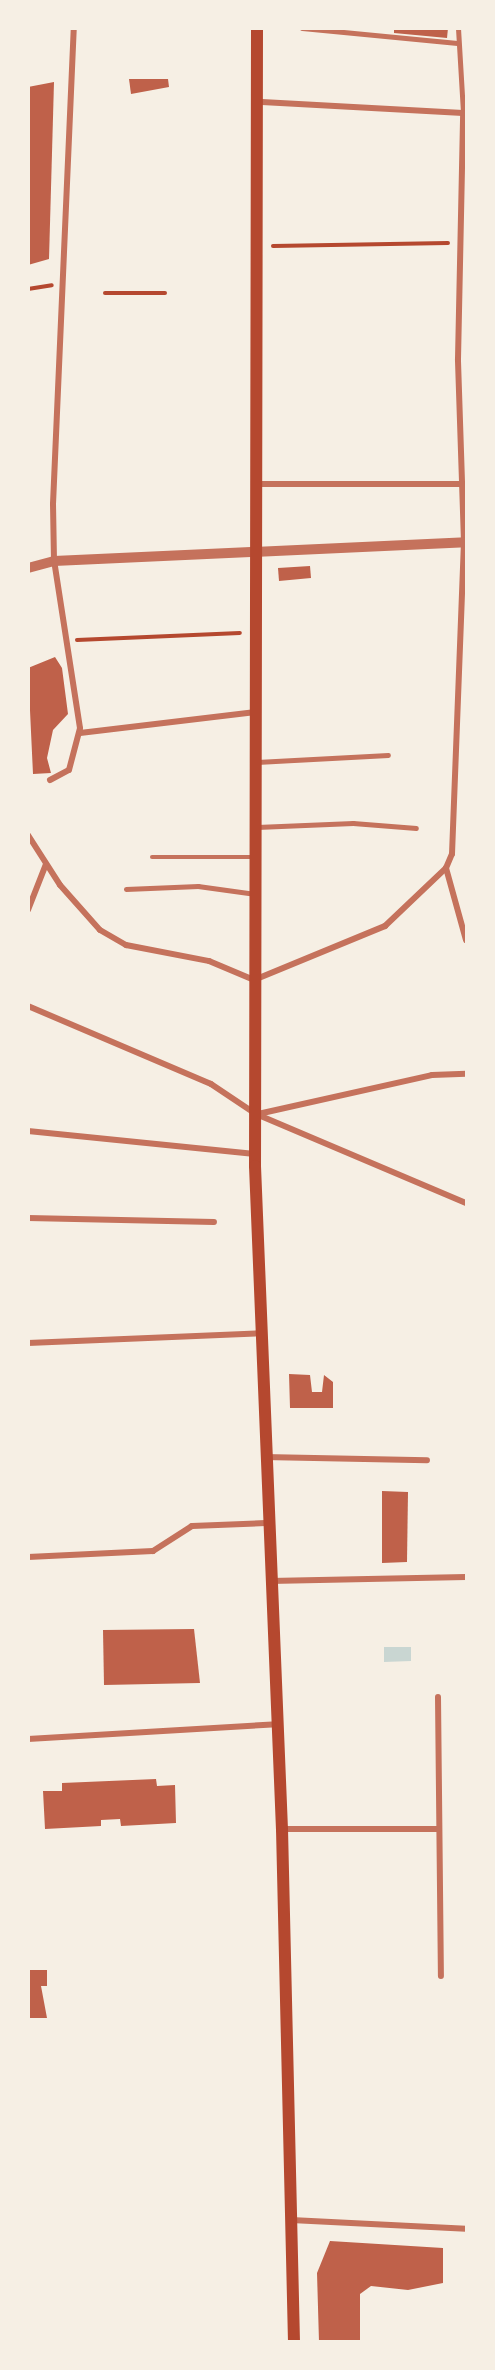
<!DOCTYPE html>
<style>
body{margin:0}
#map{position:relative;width:495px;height:2370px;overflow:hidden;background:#f6efe4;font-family:"Varela Round",sans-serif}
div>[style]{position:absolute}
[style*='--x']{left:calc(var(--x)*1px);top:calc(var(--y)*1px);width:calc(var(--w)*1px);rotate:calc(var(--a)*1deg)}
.water>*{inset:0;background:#c9d6d2}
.building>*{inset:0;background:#bf614a}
.path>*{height:4px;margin:-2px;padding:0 2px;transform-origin:2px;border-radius:2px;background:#b5482f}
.service>*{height:4.5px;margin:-2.25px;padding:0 2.25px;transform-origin:2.25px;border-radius:2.25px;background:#c5725c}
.pedestrian>*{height:5px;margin:-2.5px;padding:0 2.5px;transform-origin:2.5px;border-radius:2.5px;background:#c5725c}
.minor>*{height:6px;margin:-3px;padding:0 3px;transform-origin:3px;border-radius:3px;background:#c5725c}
.tertiary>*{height:10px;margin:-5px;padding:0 5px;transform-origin:5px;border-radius:5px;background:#c5725c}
.secondary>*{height:12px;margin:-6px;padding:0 6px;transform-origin:6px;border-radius:6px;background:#b5482f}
span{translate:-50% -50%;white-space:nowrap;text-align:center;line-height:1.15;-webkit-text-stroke:6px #f6efe4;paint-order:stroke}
.frame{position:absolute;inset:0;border:30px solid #f6efe4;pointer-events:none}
</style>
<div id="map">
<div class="water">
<i style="clip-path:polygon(384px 1647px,411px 1647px,411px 1661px,384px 1662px)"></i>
</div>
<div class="building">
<i style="clip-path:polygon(394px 28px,448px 28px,447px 38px,394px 33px)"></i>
<i style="clip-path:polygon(129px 79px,168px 79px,169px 87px,131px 94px)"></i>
<i style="clip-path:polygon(54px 82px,49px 259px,28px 265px,28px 87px)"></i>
<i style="clip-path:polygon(310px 566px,311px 578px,279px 581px,278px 568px)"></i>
<i style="clip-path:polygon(55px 657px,62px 668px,68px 714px,53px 730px,47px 758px,51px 773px,33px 774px,28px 668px)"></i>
<i style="clip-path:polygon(289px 1374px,310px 1375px,312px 1392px,322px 1392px,324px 1375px,333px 1382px,333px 1408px,290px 1408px)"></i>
<i style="clip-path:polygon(382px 1491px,408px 1492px,407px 1562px,382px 1563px)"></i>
<i style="clip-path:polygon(194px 1629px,200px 1683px,104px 1685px,103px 1630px)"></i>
<i style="clip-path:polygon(156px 1779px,157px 1786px,175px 1785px,176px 1823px,121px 1826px,120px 1819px,101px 1820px,101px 1826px,45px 1829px,43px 1791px,62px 1791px,62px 1783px)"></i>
<i style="clip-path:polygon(28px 1970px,47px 1970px,47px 1986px,41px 1986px,47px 2018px,28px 2018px)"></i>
<i style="clip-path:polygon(330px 2241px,443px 2248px,443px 2283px,408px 2290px,371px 2286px,360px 2294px,360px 2342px,319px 2342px,317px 2273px)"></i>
</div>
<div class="path">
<i style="--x:273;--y:246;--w:175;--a:-1"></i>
<i style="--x:28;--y:289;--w:24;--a:-9"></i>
<i style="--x:105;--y:293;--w:60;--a:0"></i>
<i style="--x:77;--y:640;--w:163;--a:-2.5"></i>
</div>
<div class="service">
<i style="--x:257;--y:762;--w:131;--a:-3.1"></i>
<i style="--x:257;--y:827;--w:96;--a:-2.4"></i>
<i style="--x:353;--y:823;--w:63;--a:4.5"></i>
<i style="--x:152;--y:857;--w:103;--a:0"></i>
<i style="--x:126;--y:889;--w:72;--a:-2.4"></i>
<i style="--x:198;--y:886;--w:58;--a:8"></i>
</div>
<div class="pedestrian">
<i style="--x:302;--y:28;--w:156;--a:5.5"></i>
<i style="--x:458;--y:28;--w:85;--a:86.6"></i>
</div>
<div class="minor">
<i style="--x:257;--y:484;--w:208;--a:0"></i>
<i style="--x:80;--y:733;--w:177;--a:-6.8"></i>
<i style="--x:50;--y:780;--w:21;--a:-28"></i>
<i style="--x:69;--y:770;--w:43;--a:-75.3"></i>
<i style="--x:80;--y:728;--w:169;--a:-98.8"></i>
<i style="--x:54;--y:561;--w:57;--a:-91"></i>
<i style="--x:53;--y:504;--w:476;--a:-87.5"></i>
<i style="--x:28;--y:835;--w:59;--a:57.4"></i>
<i style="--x:60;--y:885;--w:60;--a:48.4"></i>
<i style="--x:100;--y:930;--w:30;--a:30"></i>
<i style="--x:126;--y:945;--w:85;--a:10.9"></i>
<i style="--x:209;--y:961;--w:49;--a:22.9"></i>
<i style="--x:254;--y:980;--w:142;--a:-22.4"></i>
<i style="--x:385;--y:926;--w:84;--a:-43.6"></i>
<i style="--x:446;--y:868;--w:15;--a:-67"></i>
<i style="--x:452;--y:854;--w:312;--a:-87.8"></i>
<i style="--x:464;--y:542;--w:183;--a:-91.9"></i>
<i style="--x:458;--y:359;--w:246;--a:-88.8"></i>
<i style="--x:463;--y:113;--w:206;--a:-176.9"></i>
<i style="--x:446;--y:868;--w:75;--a:74.5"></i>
<i style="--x:28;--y:910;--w:49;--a:-68.6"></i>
<i style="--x:28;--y:1006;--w:199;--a:23.1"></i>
<i style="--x:211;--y:1084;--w:54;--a:33.7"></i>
<i style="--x:256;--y:1114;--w:228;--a:23"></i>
<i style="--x:258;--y:1114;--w:178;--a:-12.6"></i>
<i style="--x:432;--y:1075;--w:34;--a:-2"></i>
<i style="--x:28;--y:1131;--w:228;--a:5.8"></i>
<i style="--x:28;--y:1218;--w:186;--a:1.2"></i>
<i style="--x:28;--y:1343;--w:234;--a:-2.4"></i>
<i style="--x:264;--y:1457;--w:163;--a:1.1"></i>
<i style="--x:28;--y:1557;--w:125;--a:-2.7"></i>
<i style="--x:153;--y:1551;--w:46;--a:-32.7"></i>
<i style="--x:192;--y:1526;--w:74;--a:-2.3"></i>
<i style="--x:270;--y:1581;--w:196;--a:-1.2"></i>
<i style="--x:438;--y:1697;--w:279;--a:89.4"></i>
<i style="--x:28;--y:1739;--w:249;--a:-3.4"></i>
<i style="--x:282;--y:1829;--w:157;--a:0"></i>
<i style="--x:291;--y:2220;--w:175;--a:2.9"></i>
</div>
<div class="tertiary">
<i style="--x:28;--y:568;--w:27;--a:-15"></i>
<i style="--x:54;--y:561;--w:412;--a:-2.6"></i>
</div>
<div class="secondary">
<i style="--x:257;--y:28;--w:1138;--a:90.1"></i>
<i style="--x:255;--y:1166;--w:664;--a:87.67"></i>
<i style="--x:282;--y:1829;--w:513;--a:88.66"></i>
</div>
<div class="frame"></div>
</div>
